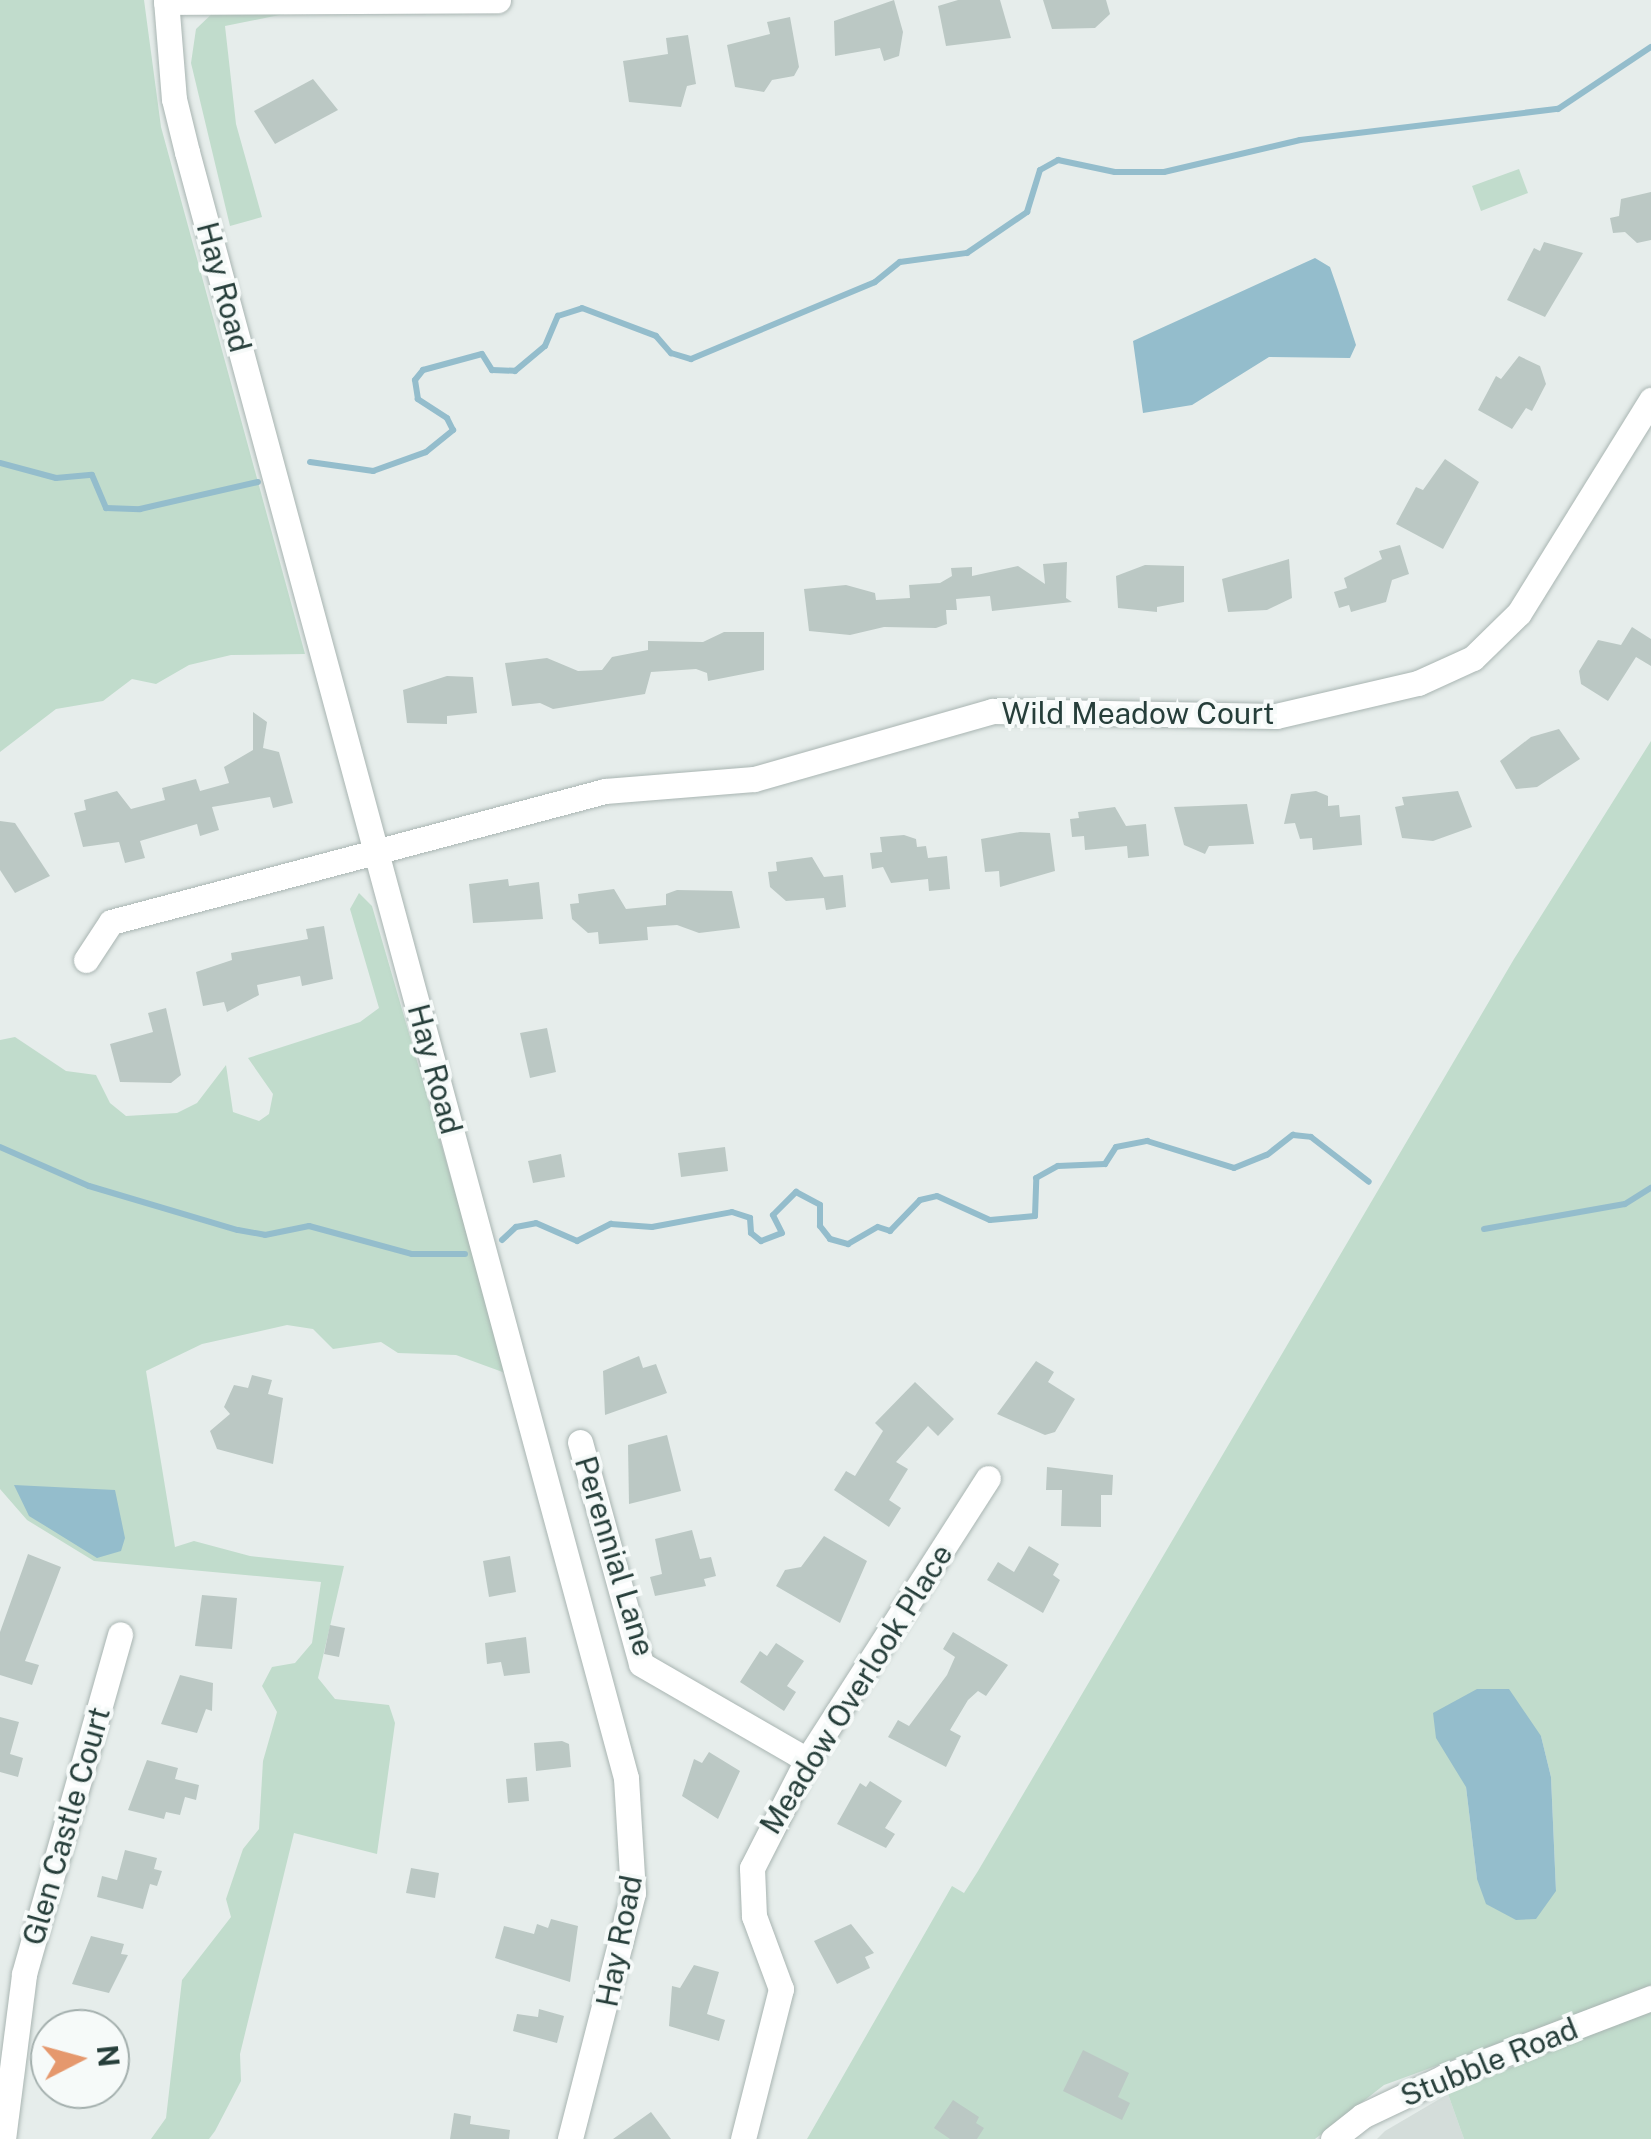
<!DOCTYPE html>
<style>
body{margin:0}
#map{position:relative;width:1651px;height:2139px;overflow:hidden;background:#e6edeb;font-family:"Public Sans",sans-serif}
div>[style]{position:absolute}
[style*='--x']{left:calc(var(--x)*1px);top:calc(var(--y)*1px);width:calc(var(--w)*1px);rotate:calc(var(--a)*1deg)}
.built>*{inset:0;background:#d4ddda}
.green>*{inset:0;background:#c1dccc}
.water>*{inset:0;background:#94bdcc}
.stream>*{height:6px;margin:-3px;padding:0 3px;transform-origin:3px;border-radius:3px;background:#94bdcc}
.building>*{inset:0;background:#bbc8c4}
.roads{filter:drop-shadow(0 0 2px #a9b5b2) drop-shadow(0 0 2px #a9b5b2)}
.minor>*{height:25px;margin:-12.5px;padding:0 12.5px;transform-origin:12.5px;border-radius:12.5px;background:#fff}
span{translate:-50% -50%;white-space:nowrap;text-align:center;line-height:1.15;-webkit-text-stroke:8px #f6faf9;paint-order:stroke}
.street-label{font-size:30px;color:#263e3a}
.north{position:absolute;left:30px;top:2009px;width:100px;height:100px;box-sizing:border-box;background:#f6faf9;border:2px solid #a3afad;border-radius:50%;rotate:84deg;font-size:28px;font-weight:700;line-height:40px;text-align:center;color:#263e3a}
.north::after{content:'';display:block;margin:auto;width:35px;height:45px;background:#e5986d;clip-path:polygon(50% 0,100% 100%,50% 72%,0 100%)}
</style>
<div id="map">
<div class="built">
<i style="clip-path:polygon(1448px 2094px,1464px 2139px,1377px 2139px,1385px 2131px)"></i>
</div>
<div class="green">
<i style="clip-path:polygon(0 0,144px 0,161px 127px,305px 654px,231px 655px,189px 665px,156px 684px,132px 679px,103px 701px,56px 709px,0 752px)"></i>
<i style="clip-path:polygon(218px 8px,304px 10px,225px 26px,236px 124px,262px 217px,230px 226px,191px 63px,196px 29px)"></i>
<i style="clip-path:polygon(1519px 169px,1528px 193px,1481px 211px,1472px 186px)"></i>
<i style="clip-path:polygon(evenodd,1651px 741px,1651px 1987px,1384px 2085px,1315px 2139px,807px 2139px,952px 1886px,964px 1893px,978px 1871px,1514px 959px,1651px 741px,1541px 1736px,1551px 1777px,1556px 1891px,1477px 1879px,1466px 1787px,1541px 1736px)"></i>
<i style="clip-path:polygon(359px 893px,372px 906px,508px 1374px,456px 1355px,398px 1353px,381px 1342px,333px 1349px,313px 1329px,287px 1325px,202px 1344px,146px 1371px,175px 1547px,194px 1541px,250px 1556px,344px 1566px,318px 1678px,335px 1699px,389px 1705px,395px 1723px,377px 1854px,294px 1833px,240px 2054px,241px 2081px,215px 2131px,209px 2139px,151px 2139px,166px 2118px,182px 1980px,231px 1917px,226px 1899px,243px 1849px,259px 1829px,263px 1761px,277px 1712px,262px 1686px,272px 1667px,295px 1663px,312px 1643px,321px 1582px,94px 1561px,27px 1520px,0 1489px,0 1040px,15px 1037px,66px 1071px,96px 1075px,110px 1103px,126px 1116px,177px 1113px,197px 1103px,226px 1065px,233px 1112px,259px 1121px,269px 1114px,273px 1094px,248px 1058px,360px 1022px,379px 1008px,350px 909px)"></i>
<i style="clip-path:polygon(1651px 2008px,1651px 2139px,1464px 2139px,1448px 2094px)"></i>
</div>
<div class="water">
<i style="clip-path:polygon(1315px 258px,1330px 267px,1338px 290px,1356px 345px,1350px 358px,1269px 357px,1192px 405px,1143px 413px,1133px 341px)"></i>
<i style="clip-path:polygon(14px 1485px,115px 1490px,125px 1538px,121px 1551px,97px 1558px,47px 1527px,29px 1516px)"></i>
<i style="clip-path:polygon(1477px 1689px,1509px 1689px,1541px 1736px,1551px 1777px,1556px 1891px,1536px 1919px,1516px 1920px,1486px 1904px,1477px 1879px,1466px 1787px,1436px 1738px,1433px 1713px)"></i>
</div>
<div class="stream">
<i style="--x:310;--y:462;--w:64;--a:8.1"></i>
<i style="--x:373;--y:471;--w:56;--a:-19.7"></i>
<i style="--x:426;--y:452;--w:35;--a:-39"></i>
<i style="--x:453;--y:430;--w:13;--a:-117"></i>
<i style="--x:447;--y:418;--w:35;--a:-147"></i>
<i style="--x:418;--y:399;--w:19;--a:-99"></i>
<i style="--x:415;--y:380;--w:13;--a:-51"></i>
<i style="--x:423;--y:370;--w:61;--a:-15.2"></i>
<i style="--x:482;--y:354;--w:19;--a:58"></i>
<i style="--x:492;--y:370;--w:23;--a:2"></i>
<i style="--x:515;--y:371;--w:39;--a:-40"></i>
<i style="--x:545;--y:346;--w:33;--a:-67"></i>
<i style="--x:558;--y:316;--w:25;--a:-18"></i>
<i style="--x:582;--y:308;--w:79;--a:20.7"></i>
<i style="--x:656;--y:336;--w:23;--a:49"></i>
<i style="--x:671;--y:353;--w:21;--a:17"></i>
<i style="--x:691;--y:359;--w:199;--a:-22.7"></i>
<i style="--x:875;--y:282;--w:32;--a:-39"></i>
<i style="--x:900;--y:262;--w:68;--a:-7.7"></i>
<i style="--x:967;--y:253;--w:73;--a:-34.3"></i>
<i style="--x:1027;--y:212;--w:44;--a:-72.8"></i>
<i style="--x:1040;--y:170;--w:21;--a:-29"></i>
<i style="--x:1058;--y:160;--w:58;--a:11.9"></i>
<i style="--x:1115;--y:172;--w:49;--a:0"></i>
<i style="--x:1164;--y:172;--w:140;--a:-13.2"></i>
<i style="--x:1300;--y:140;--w:260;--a:-6.9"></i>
<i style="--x:1558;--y:109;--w:112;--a:-33.7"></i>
<i style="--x:0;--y:463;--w:58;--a:15"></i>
<i style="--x:56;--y:478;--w:36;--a:-5"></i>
<i style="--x:92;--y:475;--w:36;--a:67"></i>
<i style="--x:106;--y:508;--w:34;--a:2"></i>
<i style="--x:140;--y:509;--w:121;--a:-12.9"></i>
<i style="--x:0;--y:1147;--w:97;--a:23.7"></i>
<i style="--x:89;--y:1186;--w:155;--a:16.5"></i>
<i style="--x:238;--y:1230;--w:27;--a:10"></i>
<i style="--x:265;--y:1235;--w:45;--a:-11.6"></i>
<i style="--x:309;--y:1226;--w:107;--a:15.2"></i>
<i style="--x:412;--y:1254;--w:53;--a:0"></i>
<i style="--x:1484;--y:1229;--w:143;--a:-10.1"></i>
<i style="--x:1625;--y:1204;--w:31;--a:-32"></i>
<i style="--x:502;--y:1240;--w:19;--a:-43"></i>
<i style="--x:516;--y:1227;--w:20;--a:-11"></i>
<i style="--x:536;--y:1223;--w:45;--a:23.7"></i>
<i style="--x:577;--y:1241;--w:38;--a:-27"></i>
<i style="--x:611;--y:1224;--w:41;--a:4.2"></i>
<i style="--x:652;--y:1227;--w:81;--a:-10.6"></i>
<i style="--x:732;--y:1212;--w:19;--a:18"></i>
<i style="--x:750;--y:1218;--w:15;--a:86"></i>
<i style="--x:751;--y:1233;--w:13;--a:39"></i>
<i style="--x:761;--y:1241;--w:22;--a:-21"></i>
<i style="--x:782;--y:1233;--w:20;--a:-117"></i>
<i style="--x:773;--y:1215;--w:33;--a:-45"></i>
<i style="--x:796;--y:1192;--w:27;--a:28"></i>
<i style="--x:820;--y:1205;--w:21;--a:90"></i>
<i style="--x:820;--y:1226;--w:16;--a:52"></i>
<i style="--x:830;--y:1239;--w:19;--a:16"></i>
<i style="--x:848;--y:1244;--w:34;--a:-30"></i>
<i style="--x:878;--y:1227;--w:13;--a:18"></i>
<i style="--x:890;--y:1231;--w:43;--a:-45.9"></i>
<i style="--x:920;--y:1200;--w:17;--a:-13"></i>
<i style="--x:937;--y:1196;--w:58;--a:24.4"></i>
<i style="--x:990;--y:1220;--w:45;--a:-5.1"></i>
<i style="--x:1035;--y:1216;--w:38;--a:-88"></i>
<i style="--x:1036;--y:1178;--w:25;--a:-29"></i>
<i style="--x:1058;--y:1166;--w:47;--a:-2.4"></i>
<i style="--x:1105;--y:1164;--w:20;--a:-57"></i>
<i style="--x:1116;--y:1147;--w:32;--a:-11"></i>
<i style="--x:1147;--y:1141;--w:91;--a:17.2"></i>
<i style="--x:1234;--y:1168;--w:35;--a:-22"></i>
<i style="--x:1267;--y:1155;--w:33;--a:-38"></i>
<i style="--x:1293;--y:1135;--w:18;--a:6"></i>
<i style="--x:1311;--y:1137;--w:73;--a:37.8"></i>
</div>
<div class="building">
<i style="clip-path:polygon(894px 0,903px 32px,899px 56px,884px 61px,880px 48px,835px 56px,834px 21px)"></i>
<i style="clip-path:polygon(958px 0,1000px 0,1011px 38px,946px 46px,938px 6px)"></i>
<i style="clip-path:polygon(1043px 0,1106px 0,1110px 14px,1095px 28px,1052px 29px)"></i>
<i style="clip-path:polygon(790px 17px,799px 67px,794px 76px,772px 80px,764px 92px,735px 87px,727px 45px,770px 34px,767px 22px)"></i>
<i style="clip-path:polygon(688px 35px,696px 84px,687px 86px,681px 107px,629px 102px,623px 61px,668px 54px,666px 38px)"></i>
<i style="clip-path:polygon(313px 79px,338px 110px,275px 144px,254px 111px)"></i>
<i style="clip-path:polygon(1651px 192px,1651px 240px,1637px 243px,1625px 232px,1613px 233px,1610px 218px,1619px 216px,1621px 199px)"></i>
<i style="clip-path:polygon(1544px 242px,1583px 253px,1545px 317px,1507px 300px,1534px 248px,1540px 251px)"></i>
<i style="clip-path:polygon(1519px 356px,1540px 366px,1546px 384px,1532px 411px,1526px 408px,1512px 429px,1478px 410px,1496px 376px,1501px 379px)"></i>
<i style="clip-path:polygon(1445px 459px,1479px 482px,1443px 549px,1396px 524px,1416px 487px,1423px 490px)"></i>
<i style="clip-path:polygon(1400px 545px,1409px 574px,1392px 580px,1386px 602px,1351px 612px,1349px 605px,1339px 608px,1334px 592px,1347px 588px,1344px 578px,1382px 559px,1379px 551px)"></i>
<i style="clip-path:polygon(1289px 559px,1292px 598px,1267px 610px,1228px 612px,1222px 579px)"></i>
<i style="clip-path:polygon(1067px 562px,1066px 598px,1072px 602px,992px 611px,990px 596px,956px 599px,957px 610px,946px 610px,947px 624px,936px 628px,884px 627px,850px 635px,809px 631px,804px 589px,846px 585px,875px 593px,876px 600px,910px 598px,909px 585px,940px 583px,952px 576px,951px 568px,972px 567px,972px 576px,1018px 566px,1045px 584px,1043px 564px)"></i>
<i style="clip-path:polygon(1145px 565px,1184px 566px,1184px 602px,1157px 607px,1157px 612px,1118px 608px,1116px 576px)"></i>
<i style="clip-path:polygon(1632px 627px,1651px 639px,1651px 666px,1636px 657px,1608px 701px,1581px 684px,1579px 671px,1598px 640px,1621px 645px)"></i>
<i style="clip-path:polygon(724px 632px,764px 632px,764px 670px,708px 681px,707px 673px,696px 669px,651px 672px,645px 694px,553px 709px,540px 703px,512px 706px,505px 663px,547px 658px,578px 671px,602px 670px,612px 657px,648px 650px,648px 641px,703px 642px)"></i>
<i style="clip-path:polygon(447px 676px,473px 677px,477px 713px,447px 716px,447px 724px,407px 723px,403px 690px)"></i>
<i style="clip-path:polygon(253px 712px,267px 722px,263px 748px,279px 752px,293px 803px,273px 808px,270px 797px,212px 807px,219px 830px,200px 836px,197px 824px,140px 841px,145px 858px,125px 863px,119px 842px,83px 847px,74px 813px,86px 810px,84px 800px,117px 791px,131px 809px,165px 800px,162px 788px,196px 779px,200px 791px,229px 783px,224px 767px,253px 750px)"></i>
<i style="clip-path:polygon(1559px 729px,1580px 759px,1537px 787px,1516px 789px,1500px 761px,1531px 737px)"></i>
<i style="clip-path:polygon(1316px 791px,1328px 796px,1328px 806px,1339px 805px,1340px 817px,1360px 815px,1362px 845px,1313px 850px,1312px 838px,1300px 839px,1295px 823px,1284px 824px,1291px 794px)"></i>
<i style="clip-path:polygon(1458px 791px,1472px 827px,1433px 841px,1402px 838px,1395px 807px,1404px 805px,1402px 797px)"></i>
<i style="clip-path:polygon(1247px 804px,1254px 844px,1209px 846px,1205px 854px,1184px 845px,1174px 807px)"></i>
<i style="clip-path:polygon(1115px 807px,1126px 826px,1146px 824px,1149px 856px,1128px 858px,1127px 846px,1085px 850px,1084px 836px,1072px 837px,1070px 819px,1079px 818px,1078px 812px)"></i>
<i style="clip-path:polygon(0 821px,15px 823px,50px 876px,15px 893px,0 870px)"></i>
<i style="clip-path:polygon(1020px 832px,1050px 833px,1055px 871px,1000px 887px,999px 871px,985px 872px,981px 839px)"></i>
<i style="clip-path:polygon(904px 835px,916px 839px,917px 847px,926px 846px,928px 858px,947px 856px,950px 889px,929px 891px,928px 879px,891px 883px,883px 867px,872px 869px,870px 853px,882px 852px,880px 837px)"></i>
<i style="clip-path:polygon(812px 857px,824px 877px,843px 875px,846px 907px,826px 910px,824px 898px,786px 901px,770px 887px,768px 872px,777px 871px,776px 862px)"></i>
<i style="clip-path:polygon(508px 879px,509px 886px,539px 882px,543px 919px,473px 923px,469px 884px)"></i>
<i style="clip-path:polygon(614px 889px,626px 909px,666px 905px,666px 894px,677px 890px,732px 891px,740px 928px,699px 933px,677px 925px,647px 927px,648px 940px,599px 944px,598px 932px,588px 933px,572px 919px,570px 904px,579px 903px,578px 894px)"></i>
<i style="clip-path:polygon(324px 926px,333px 979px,302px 986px,300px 976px,257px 985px,259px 995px,227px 1012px,224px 1002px,203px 1006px,196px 972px,232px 960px,231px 953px,308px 939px,306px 929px)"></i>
<i style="clip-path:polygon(166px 1008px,181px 1075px,171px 1083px,120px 1082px,110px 1044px,153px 1032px,148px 1013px)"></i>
<i style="clip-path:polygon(547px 1028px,556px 1072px,530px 1078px,520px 1033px)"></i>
<i style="clip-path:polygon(725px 1147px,728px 1171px,681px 1177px,678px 1153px)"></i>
<i style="clip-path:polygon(561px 1154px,565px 1177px,533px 1183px,528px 1161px)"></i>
<i style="clip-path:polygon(639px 1356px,643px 1368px,656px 1364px,667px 1393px,605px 1415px,603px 1371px)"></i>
<i style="clip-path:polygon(1036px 1361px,1054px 1372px,1048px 1382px,1075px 1399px,1055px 1432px,1045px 1435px,997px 1414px)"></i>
<i style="clip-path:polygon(252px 1375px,272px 1380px,268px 1394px,283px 1398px,273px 1464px,217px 1449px,210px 1431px,230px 1414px,224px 1407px,234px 1385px,248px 1388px)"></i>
<i style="clip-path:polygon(915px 1382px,954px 1419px,938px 1436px,928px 1426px,896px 1462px,908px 1469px,889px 1500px,901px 1508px,889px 1527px,834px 1490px,846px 1471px,855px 1476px,883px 1431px,875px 1423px)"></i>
<i style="clip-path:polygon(667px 1435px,681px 1491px,629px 1504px,628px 1445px)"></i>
<i style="clip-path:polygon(1047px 1467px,1113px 1475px,1112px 1495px,1101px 1495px,1101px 1527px,1061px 1526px,1062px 1490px,1046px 1490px)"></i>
<i style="clip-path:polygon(692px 1530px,700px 1559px,711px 1557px,716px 1576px,704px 1579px,706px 1586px,655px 1596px,650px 1577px,662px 1574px,655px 1539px)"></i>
<i style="clip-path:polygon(824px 1536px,867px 1561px,840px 1623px,776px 1586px,785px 1570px,801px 1567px)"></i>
<i style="clip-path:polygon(1029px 1546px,1059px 1564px,1053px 1575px,1060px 1580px,1043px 1613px,987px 1580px,998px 1562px,1014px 1572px)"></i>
<i style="clip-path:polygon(28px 1554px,61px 1567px,25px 1661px,39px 1665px,32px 1685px,0 1675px,0 1632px)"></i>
<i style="clip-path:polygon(510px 1556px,516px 1592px,489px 1597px,483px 1561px)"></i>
<i style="clip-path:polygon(202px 1595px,237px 1598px,232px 1649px,195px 1646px)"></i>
<i style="clip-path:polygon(330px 1625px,345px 1628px,339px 1657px,324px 1654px)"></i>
<i style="clip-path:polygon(953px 1632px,1008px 1665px,986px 1696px,978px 1691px,968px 1700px,950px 1730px,961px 1736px,946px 1767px,888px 1737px,898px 1720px,909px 1726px,947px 1675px,955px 1657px,943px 1649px)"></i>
<i style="clip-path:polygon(526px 1637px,530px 1673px,504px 1676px,501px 1662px,487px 1664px,485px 1643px)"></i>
<i style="clip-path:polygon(776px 1643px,804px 1661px,787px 1686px,796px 1692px,784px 1711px,740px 1682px,760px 1651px,767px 1656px)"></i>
<i style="clip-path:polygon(180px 1675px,213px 1683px,212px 1711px,206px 1709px,197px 1733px,161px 1724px)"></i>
<i style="clip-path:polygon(0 1717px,19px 1722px,10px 1754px,23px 1758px,18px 1777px,0 1772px)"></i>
<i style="clip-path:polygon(562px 1741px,569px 1744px,571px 1767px,536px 1771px,534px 1743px)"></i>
<i style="clip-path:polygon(709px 1752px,740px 1771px,718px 1819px,682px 1796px,694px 1759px,702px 1763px)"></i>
<i style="clip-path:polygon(147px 1760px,178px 1768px,175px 1779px,199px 1785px,196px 1800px,185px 1797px,180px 1815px,166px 1812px,164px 1819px,128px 1810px)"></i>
<i style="clip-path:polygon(527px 1777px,529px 1801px,508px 1803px,506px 1779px)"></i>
<i style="clip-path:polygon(870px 1781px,902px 1801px,885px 1828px,895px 1834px,886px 1848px,837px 1824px,860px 1783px,866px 1787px)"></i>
<i style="clip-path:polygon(125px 1850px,157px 1858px,154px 1869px,162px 1871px,157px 1886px,150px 1884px,143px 1909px,97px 1897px,102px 1876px,117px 1880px)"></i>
<i style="clip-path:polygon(411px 1868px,439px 1873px,435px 1898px,406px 1893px)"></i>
<i style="clip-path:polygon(551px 1919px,578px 1926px,570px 1982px,495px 1958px,504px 1926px,534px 1934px,537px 1924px,548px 1928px)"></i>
<i style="clip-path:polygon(851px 1924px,874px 1953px,865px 1957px,870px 1968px,837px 1984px,814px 1941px)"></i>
<i style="clip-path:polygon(91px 1936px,124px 1944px,121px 1954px,128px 1955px,109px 1993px,72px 1984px)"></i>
<i style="clip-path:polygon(694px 1965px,719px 1972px,707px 2014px,725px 2020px,719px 2041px,669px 2026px,672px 1986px,680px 1988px)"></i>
<i style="clip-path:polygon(539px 2009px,564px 2016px,557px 2043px,513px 2031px,517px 2014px,538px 2017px)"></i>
<i style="clip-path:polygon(1083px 2050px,1129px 2073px,1118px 2097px,1130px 2103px,1122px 2120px,1063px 2091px)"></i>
<i style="clip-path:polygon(953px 2100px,979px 2117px,976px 2123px,984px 2128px,977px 2139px,950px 2139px,934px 2128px)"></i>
<i style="clip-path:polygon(651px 2112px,671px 2139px,613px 2139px)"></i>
<i style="clip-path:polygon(454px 2113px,471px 2116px,470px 2124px,510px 2130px,509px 2139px,450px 2139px)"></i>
</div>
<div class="roads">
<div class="minor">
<i style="--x:166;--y:0;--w:99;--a:85.4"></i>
<i style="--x:174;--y:99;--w:55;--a:76.2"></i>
<i style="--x:187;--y:152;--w:1684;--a:74.89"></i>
<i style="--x:626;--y:1778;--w:115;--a:86.5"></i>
<i style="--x:633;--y:1893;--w:254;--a:104.4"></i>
<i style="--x:166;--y:2;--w:332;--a:-0.3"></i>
<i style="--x:86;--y:960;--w:45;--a:-56.7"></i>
<i style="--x:111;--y:922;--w:511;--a:-14.85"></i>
<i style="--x:605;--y:791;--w:149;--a:-4.6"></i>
<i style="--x:754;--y:779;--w:248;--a:-15.9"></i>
<i style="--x:992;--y:711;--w:284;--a:1"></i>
<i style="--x:1276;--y:716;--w:146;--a:-13.1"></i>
<i style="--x:1418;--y:683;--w:60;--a:-24.4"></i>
<i style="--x:1473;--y:658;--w:64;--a:-44.4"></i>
<i style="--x:1519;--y:613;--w:251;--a:-58.2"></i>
<i style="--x:580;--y:1442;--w:230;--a:74.6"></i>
<i style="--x:641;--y:1664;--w:192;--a:30"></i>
<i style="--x:3;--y:2139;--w:166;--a:-82.7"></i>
<i style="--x:24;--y:1974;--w:353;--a:-74.2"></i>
<i style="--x:743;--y:2139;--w:155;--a:-75.8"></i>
<i style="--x:781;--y:1989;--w:78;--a:-110.3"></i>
<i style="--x:754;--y:1916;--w:48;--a:-92.4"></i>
<i style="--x:752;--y:1868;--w:121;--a:-63"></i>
<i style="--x:807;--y:1760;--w:335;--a:-57.3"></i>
<i style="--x:1333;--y:2139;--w:37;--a:-38"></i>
<i style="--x:1362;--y:2116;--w:91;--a:-25.4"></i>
<i style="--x:1444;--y:2077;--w:222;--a:-20.9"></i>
</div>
</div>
<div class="street-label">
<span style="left:224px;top:287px;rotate:75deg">Hay Road</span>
<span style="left:1138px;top:713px">Wild Meadow Court</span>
<span style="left:435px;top:1069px;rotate:75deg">Hay Road</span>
<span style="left:615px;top:1556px;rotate:73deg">Perennial Lane</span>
<span style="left:856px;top:1689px;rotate:-58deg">Meadow Overlook Place</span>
<span style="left:66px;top:1826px;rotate:-74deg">Glen Castle Court</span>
<span style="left:619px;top:1941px;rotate:-79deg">Hay Road</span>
<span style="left:1489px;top:2062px;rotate:-22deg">Stubble Road</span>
</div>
<div class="north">N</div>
</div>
